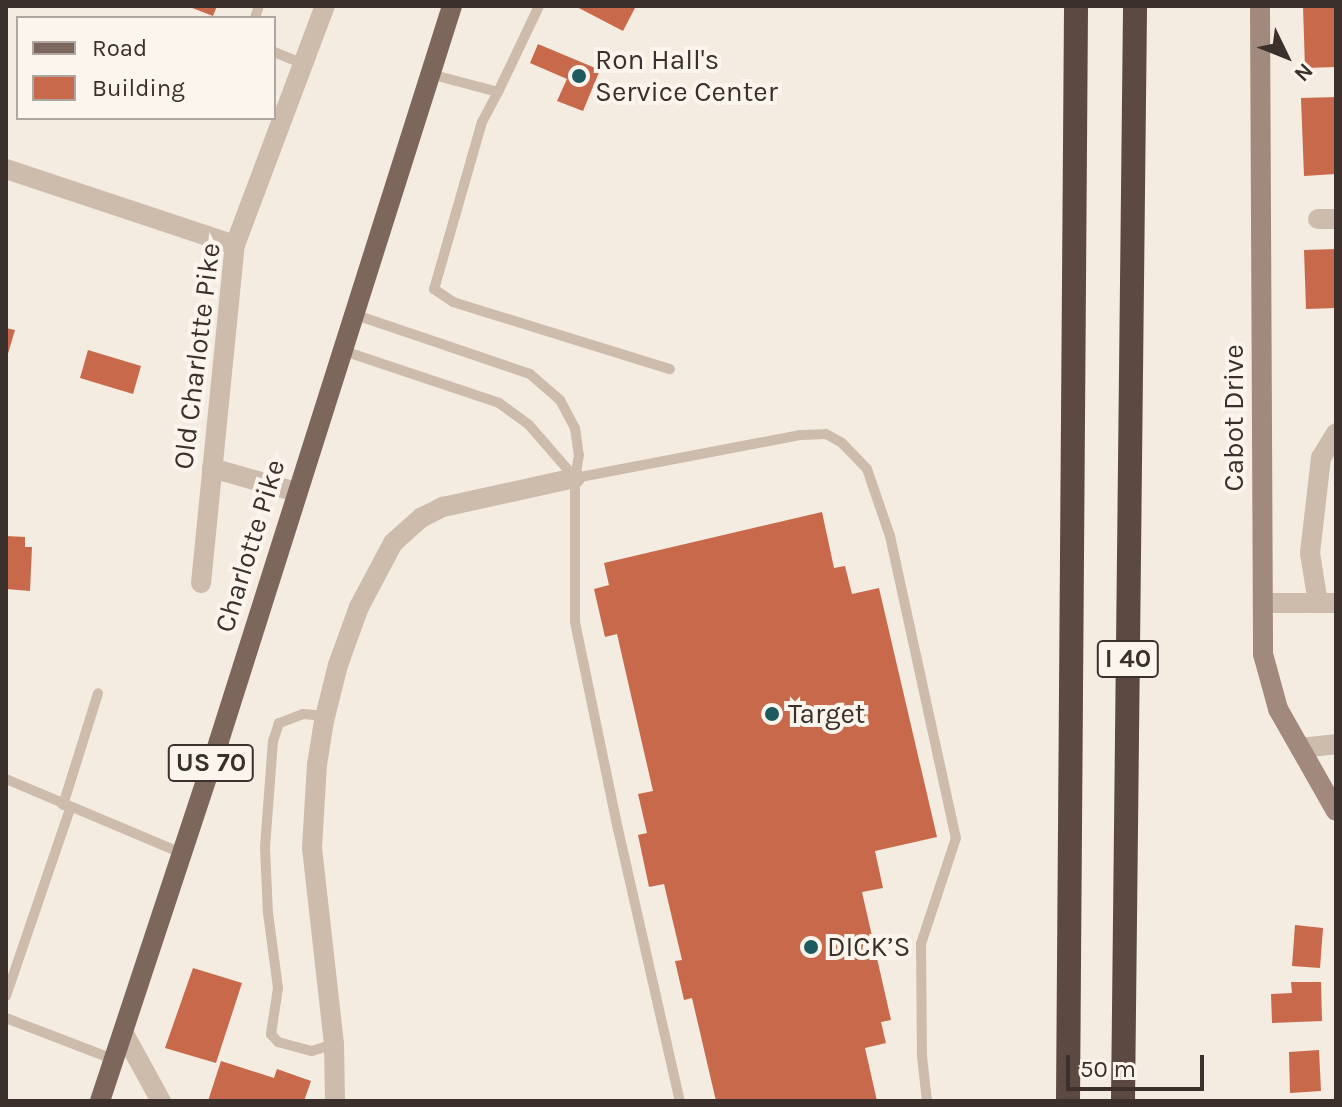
<!DOCTYPE html>
<meta charset="utf-8">
<style>
body{margin:0}
#map{position:relative;width:1342px;height:1107px;overflow:hidden;background:#f4ebe1;font-family:Karla,sans-serif}
div>[style]{position:absolute}
[style*='--x']{left:calc(var(--x)*1px);top:calc(var(--y)*1px);width:calc(var(--w)*1px);rotate:calc(var(--a)*1deg)}
.building>*{inset:0;background:#c8694b}
.lane>*{height:10px;margin:-5px;padding:0 5px;transform-origin:5px;border-radius:5px;background:#cdbbac}
.street>*{height:20px;margin:-10px;padding:0 10px;transform-origin:10px;border-radius:10px;background:#cdbbac}
.secondary>*{height:20px;margin:-10px;padding:0 10px;transform-origin:10px;border-radius:10px;background:#a18a7d}
.primary>*{height:20px;margin:-10px;padding:0 10px;transform-origin:10px;border-radius:10px;background:#7d675c}
.highway>*{height:24px;margin:-12px;padding:0 12px;transform-origin:12px;border-radius:12px;background:#5c4a42}
.dots>*{width:22px;height:22px;translate:-50% -50%;box-sizing:border-box;border:4px solid #fbf5ee;border-radius:50%}
span{translate:-50% -50%;white-space:nowrap;text-align:center;line-height:1.15;-webkit-text-stroke:8px #fbf5ee;paint-order:stroke}
.shield-label span{padding:2px 6px;background:#fbf5ee;border:2px solid;border-radius:6px;-webkit-text-stroke-width:0}
.shield-label{font-size:26px;color:#3b302b;font-weight:700}
.poi-label{font-size:28px;color:#3b302b}
.left{translate:0 -50%;text-align:left}
.street-label{font-size:28px;color:#3b302b}
.frame{position:absolute;inset:0;border:8px solid #3b302b;pointer-events:none}
.legend{position:absolute;left:16px;top:16px;width:260px;height:104px;box-sizing:border-box;background:#fbf5ee;border:2px solid #aea6a0;margin:0;padding:10px 14px;list-style:none;font-size:24px;color:#3b302b}
.legend li{display:flex;align-items:center;gap:16px;height:40px}
.legend b{width:40px;border:2px solid #aea6a0}
.north{position:absolute;left:1246px;top:16px;width:80px;height:80px;-webkit-text-stroke:6px #fbf5ee;paint-order:stroke;rotate:133deg;font-size:22px;font-weight:700;line-height:32px;text-align:center;color:#3b302b}
.north::after{content:'';display:block;margin:auto;width:28px;height:36px;background:#3b302b;clip-path:polygon(50% 0,100% 100%,50% 72%,0 100%)}
.scale{position:absolute;left:1066px;top:1055px;width:138px;height:36px;box-sizing:border-box;border:4px solid #3b302b;border-top:0;padding-left:10px;font-size:24px;line-height:28px;white-space:nowrap;color:#3b302b;-webkit-text-stroke:6px #fbf5ee;paint-order:stroke}
</style>
<div id="map">
<div class="building">
<i style="clip-path:polygon(187px 6px,217px 6px,213px 16px)"></i>
<i style="clip-path:polygon(575px 6px,636px 6px,623px 31px)"></i>
<i style="clip-path:polygon(1303px 6px,1336px 6px,1336px 67px,1305px 68px)"></i>
<i style="clip-path:polygon(538px 44px,600px 70px,583px 111px,557px 101px,567px 79px,530px 63px)"></i>
<i style="clip-path:polygon(1336px 97px,1336px 174px,1304px 176px,1301px 98px)"></i>
<i style="clip-path:polygon(1336px 249px,1336px 308px,1306px 309px,1304px 250px)"></i>
<i style="clip-path:polygon(6px 328px,15px 330px,7px 357px,6px 357px)"></i>
<i style="clip-path:polygon(88px 350px,141px 366px,133px 394px,80px 378px)"></i>
<i style="clip-path:polygon(822px 512px,834px 568px,845px 566px,852px 594px,879px 588px,937px 837px,875px 851px,883px 888px,862px 892px,891px 1020px,881px 1022px,886px 1043px,865px 1048px,877px 1101px,716px 1101px,692px 998px,684px 1000px,675px 961px,682px 960px,664px 884px,649px 887px,638px 835px,647px 833px,638px 794px,653px 791px,617px 634px,605px 637px,594px 589px,609px 585px,604px 563px)"></i>
<i style="clip-path:polygon(6px 536px,25px 537px,25px 547px,32px 547px,30px 591px,6px 589px)"></i>
<i style="clip-path:polygon(1295px 925px,1323px 928px,1320px 968px,1292px 966px)"></i>
<i style="clip-path:polygon(193px 968px,242px 983px,216px 1063px,165px 1048px)"></i>
<i style="clip-path:polygon(1291px 982px,1321px 982px,1322px 1021px,1272px 1023px,1271px 994px,1292px 993px)"></i>
<i style="clip-path:polygon(1319px 1050px,1321px 1091px,1290px 1093px,1289px 1052px)"></i>
<i style="clip-path:polygon(221px 1061px,274px 1078px,277px 1069px,311px 1081px,304px 1101px,208px 1101px)"></i>
</div>
<div class="lane">
<i style="--x:255;--y:18;--w:13;--a:-72"></i>
<i style="--x:274;--y:52;--w:31;--a:22"></i>
<i style="--x:430;--y:74;--w:70;--a:14.8"></i>
<i style="--x:498;--y:92;--w:95;--a:-64.5"></i>
<i style="--x:498;--y:92;--w:34;--a:118"></i>
<i style="--x:482;--y:122;--w:174;--a:106"></i>
<i style="--x:434;--y:289;--w:23;--a:34"></i>
<i style="--x:453;--y:302;--w:227;--a:17.2"></i>
<i style="--x:353;--y:314;--w:187;--a:18.7"></i>
<i style="--x:530;--y:374;--w:40;--a:41"></i>
<i style="--x:560;--y:400;--w:32;--a:62"></i>
<i style="--x:575;--y:428;--w:27;--a:82"></i>
<i style="--x:579;--y:455;--w:23;--a:100"></i>
<i style="--x:575;--y:478;--w:144;--a:90"></i>
<i style="--x:575;--y:622;--w:211;--a:78.3"></i>
<i style="--x:618;--y:829;--w:279;--a:77.2"></i>
<i style="--x:341;--y:350;--w:167;--a:18.5"></i>
<i style="--x:499;--y:403;--w:37;--a:36"></i>
<i style="--x:529;--y:425;--w:70;--a:49"></i>
<i style="--x:575;--y:478;--w:230;--a:-10.8"></i>
<i style="--x:801;--y:435;--w:25;--a:-2"></i>
<i style="--x:826;--y:434;--w:18;--a:29"></i>
<i style="--x:842;--y:443;--w:36;--a:46"></i>
<i style="--x:867;--y:469;--w:71;--a:71.1"></i>
<i style="--x:890;--y:536;--w:309;--a:77.7"></i>
<i style="--x:956;--y:838;--w:112;--a:108.3"></i>
<i style="--x:921;--y:944;--w:112;--a:89.5"></i>
<i style="--x:922;--y:1056;--w:45;--a:83.7"></i>
<i style="--x:325;--y:716;--w:22;--a:-175"></i>
<i style="--x:303;--y:714;--w:26;--a:159"></i>
<i style="--x:279;--y:723;--w:19;--a:108"></i>
<i style="--x:273;--y:741;--w:107;--a:94.3"></i>
<i style="--x:265;--y:848;--w:65;--a:87.4"></i>
<i style="--x:268;--y:913;--w:76;--a:82.4"></i>
<i style="--x:278;--y:988;--w:47;--a:98.7"></i>
<i style="--x:271;--y:1034;--w:11;--a:49"></i>
<i style="--x:278;--y:1042;--w:35;--a:15"></i>
<i style="--x:312;--y:1051;--w:23;--a:-18"></i>
<i style="--x:6;--y:779;--w:190;--a:22.9"></i>
<i style="--x:63;--y:805;--w:117;--a:-72.6"></i>
<i style="--x:6;--y:996;--w:198;--a:-71.1"></i>
<i style="--x:6;--y:1018;--w:115;--a:21"></i>
</div>
<div class="street">
<i style="--x:6;--y:169;--w:241;--a:18.4"></i>
<i style="--x:1318;--y:219;--w:18;--a:0"></i>
<i style="--x:212;--y:468;--w:87;--a:15.9"></i>
<i style="--x:201;--y:583;--w:340;--a:-84.3"></i>
<i style="--x:235;--y:245;--w:255;--a:-69.4"></i>
<i style="--x:1263;--y:603;--w:73;--a:0"></i>
<i style="--x:1318;--y:603;--w:51;--a:-99.1"></i>
<i style="--x:1310;--y:553;--w:96;--a:-83.4"></i>
<i style="--x:1321;--y:458;--w:29;--a:-59"></i>
<i style="--x:1300;--y:748;--w:36;--a:-6"></i>
<i style="--x:123;--y:1032;--w:79;--a:61.2"></i>
<i style="--x:335;--y:1101;--w:57;--a:-91"></i>
<i style="--x:334;--y:1044;--w:197;--a:-96.4"></i>
<i style="--x:312;--y:848;--w:83;--a:-86.6"></i>
<i style="--x:317;--y:765;--w:45;--a:-81"></i>
<i style="--x:324;--y:721;--w:58;--a:-76"></i>
<i style="--x:338;--y:665;--w:62;--a:-70.1"></i>
<i style="--x:359;--y:607;--w:72;--a:-62"></i>
<i style="--x:393;--y:543;--w:38;--a:-42"></i>
<i style="--x:421;--y:518;--w:25;--a:-27"></i>
<i style="--x:443;--y:507;--w:135;--a:-12.4"></i>
</div>
<div class="secondary">
<i style="--x:1260;--y:6;--w:648;--a:89.73"></i>
<i style="--x:1263;--y:654;--w:57;--a:74.7"></i>
<i style="--x:1278;--y:709;--w:117;--a:60.4"></i>
</div>
<div class="primary">
<i style="--x:100;--y:1101;--w:379;--a:-71.7"></i>
<i style="--x:219;--y:741;--w:771;--a:-72.41"></i>
</div>
<div class="highway">
<i style="--x:1068;--y:1101;--w:1095;--a:-89.58"></i>
<i style="--x:1123;--y:1101;--w:1095;--a:-89.37"></i>
</div>
<div class="dots">
<i style="left:579px;top:76px;background:#1f5a5e"></i>
<i style="left:772px;top:714px;background:#1f5a5e"></i>
<i style="left:811px;top:947px;background:#1f5a5e"></i>
</div>
<div class="shield-label">
<span style="left:1128px;top:659px">I 40</span>
<span style="left:211px;top:763px">US 70</span>
</div>
<div class="poi-label">
<span class="left" style="left:595px;top:76px">Ron Hall's<br>Service Center</span>
<span class="left" style="left:788px;top:714px">Target</span>
<span class="left" style="left:827px;top:947px">DICK’S</span>
</div>
<div class="street-label">
<span style="left:197px;top:356px;rotate:-83deg">Old Charlotte Pike</span>
<span style="left:1234px;top:418px;rotate:-90deg">Cabot Drive</span>
<span style="left:250px;top:546px;rotate:-73deg">Charlotte Pike</span>
</div>
<div class="frame"></div>
<ul class="legend">
<li><b style="height:10px;background:#7d675c"></b>Road</li>
<li><b style="height:22px;background:#c8694b"></b>Building</li>
</ul>
<div class="north">N</div>
<div class="scale">50 m</div>
</div>
